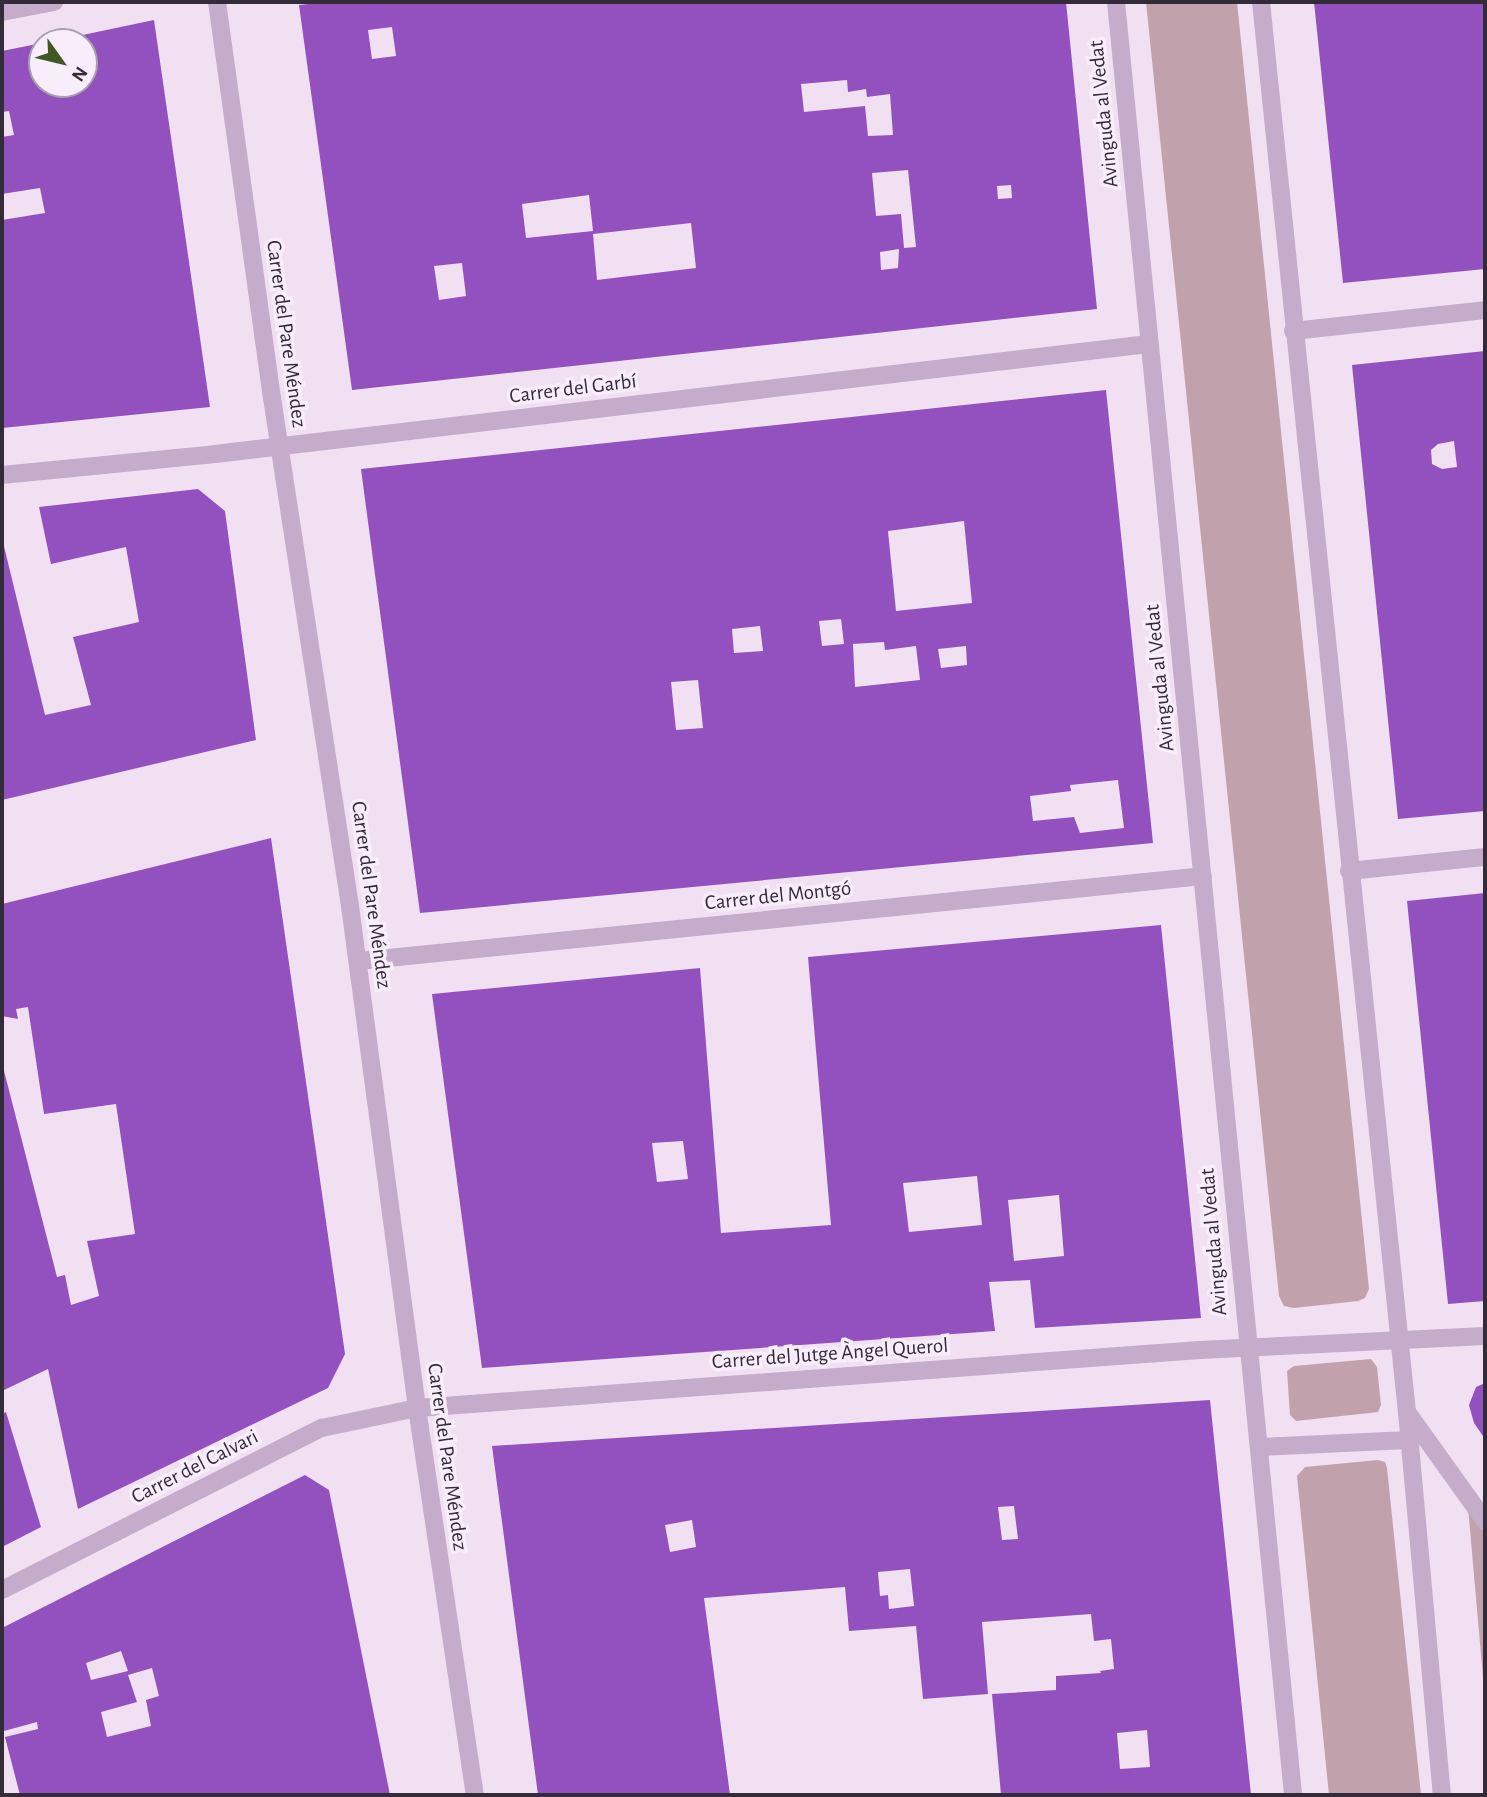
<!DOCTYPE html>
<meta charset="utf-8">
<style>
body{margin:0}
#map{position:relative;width:1487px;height:1797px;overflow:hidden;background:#f0e0f2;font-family:"Alegreya Sans",sans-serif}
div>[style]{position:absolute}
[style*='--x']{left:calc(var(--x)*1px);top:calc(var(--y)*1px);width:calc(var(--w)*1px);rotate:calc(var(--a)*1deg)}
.green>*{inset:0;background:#c1a1ab}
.building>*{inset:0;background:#9351c0}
.minor>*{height:18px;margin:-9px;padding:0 9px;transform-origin:9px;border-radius:9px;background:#c4acca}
.tertiary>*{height:18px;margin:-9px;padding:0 9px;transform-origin:9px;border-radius:9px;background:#c4acca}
span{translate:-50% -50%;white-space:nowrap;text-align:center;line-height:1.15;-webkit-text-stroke:7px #f8edfa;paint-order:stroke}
.street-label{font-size:21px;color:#342b39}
.frame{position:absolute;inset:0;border:4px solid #342b39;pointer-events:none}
.north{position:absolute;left:28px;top:28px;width:70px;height:70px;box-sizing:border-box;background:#f8edfa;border:2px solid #aa9fad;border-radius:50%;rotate:124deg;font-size:19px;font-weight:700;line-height:28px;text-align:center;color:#342b39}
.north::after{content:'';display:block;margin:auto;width:24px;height:32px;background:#425822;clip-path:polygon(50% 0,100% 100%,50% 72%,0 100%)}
</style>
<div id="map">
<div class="green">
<i style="clip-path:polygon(1146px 2px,1237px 2px,1369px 1289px,1365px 1298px,1358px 1301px,1294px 1308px,1284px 1306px,1279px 1296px)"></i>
<i style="clip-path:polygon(1371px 1359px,1377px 1367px,1381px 1405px,1378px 1412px,1296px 1421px,1290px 1415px,1287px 1371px,1294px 1366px)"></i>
<i style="clip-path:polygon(1378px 1460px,1385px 1462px,1387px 1468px,1421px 1795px,1329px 1795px,1297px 1476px,1305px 1467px)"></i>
<i style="clip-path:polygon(1468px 1507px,1485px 1533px,1485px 1700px)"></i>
</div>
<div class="building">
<i style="clip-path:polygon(evenodd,328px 2px,1066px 2px,1097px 309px,352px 390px,299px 5px,328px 2px,392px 27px,396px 56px,372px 59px,368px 30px,392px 27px,328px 2px,847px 80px,848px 92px,866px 89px,867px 97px,890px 94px,893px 135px,868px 136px,865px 106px,804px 112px,801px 84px,847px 80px,328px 2px,908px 170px,916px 247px,904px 248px,901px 214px,876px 216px,872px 173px,908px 170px,328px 2px,1011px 185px,1012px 198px,998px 199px,997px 186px,1011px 185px,328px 2px,589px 195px,593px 231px,526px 238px,522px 204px,589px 195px,328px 2px,691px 223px,696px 268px,597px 280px,593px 234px,691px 223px,328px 2px,899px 249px,898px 268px,881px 270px,880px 252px,899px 249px,328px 2px,462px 263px,466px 296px,439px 300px,434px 266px,462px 263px)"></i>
<i style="clip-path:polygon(1314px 2px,1485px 2px,1485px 269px,1343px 283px)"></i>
<i style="clip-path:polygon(154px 20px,210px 407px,2px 428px,2px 220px,45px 213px,40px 188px,2px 194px,2px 137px,14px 135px,9px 111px,2px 112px,2px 51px,42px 43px,42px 84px,84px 84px,84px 42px,54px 41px)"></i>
<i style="clip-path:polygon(evenodd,1485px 351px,1485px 811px,1398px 819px,1352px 365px,1485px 351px,1454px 441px,1457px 467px,1442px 469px,1432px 464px,1431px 450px,1438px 444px,1454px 441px)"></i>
<i style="clip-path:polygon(evenodd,1106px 390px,1153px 843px,420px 913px,361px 469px,1106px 390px,964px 521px,972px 603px,896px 611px,888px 531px,964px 521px,1106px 390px,841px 619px,844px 644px,822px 646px,819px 621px,841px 619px,1106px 390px,760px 626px,763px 651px,734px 653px,732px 629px,760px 626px,1106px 390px,884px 642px,885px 650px,916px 646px,920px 680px,855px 687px,853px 644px,884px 642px,1106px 390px,966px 646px,967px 665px,941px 668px,938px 649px,966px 646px,1106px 390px,698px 680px,703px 728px,676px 730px,671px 682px,698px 680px,1106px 390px,1118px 780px,1124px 828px,1080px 833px,1074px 817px,1033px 821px,1030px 796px,1071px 791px,1070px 785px,1118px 780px)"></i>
<i style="clip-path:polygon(198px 489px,225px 511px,256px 740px,2px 800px,2px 538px,45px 715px,91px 705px,73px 637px,139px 622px,126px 547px,51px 564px,39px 507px)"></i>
<i style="clip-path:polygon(271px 838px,345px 1354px,328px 1388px,78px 1509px,48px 1369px,2px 1391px,2px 1063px,57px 1277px,65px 1275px,71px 1305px,99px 1296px,87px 1241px,135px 1234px,116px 1104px,44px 1114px,28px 1007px,16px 1009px,18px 1019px,2px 1016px,2px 904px)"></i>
<i style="clip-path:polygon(1485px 893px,1485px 1301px,1448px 1304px,1407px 901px)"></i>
<i style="clip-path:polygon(evenodd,1161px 925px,1201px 1318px,1035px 1328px,1030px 1280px,989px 1282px,995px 1331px,482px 1368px,432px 994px,700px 968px,721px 1233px,831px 1225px,808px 957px,1161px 925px,683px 1141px,688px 1179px,657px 1182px,652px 1143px,683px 1141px,1161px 925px,977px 1176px,982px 1225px,909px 1232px,903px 1183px,977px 1176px,1161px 925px,1059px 1195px,1064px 1256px,1014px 1261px,1008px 1200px,1059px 1195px)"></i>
<i style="clip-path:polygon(1485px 1383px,1485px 1439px,1474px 1423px,1469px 1405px,1476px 1387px)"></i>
<i style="clip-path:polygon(evenodd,1210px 1400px,1251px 1795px,1001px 1795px,992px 1694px,1056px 1690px,1056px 1676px,1101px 1673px,1100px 1671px,1114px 1669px,1111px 1639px,1094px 1641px,1091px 1614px,982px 1622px,988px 1694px,923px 1699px,916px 1626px,849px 1631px,845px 1587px,704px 1598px,730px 1795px,538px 1795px,492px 1446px,1210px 1400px,1014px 1506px,1018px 1539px,1002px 1540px,998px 1507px,1014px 1506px,1210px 1400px,692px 1520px,696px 1547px,670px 1552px,665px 1525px,692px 1520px,1210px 1400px,910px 1569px,914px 1606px,889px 1609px,888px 1595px,880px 1596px,878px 1572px,910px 1569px,1210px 1400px,1147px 1730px,1150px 1767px,1120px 1769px,1117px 1733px,1147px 1730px)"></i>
<i style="clip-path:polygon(6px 1412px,41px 1527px,2px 1547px,2px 1414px)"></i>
<i style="clip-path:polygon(evenodd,305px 1475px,329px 1490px,390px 1795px,20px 1795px,5px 1737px,38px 1729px,37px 1722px,4px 1731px,2px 1628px,305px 1475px,121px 1651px,128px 1671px,91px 1680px,86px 1663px,121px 1651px,305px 1475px,152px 1668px,159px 1696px,146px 1700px,151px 1726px,107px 1737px,101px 1712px,137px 1702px,128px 1675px,152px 1668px)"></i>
</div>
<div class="minor">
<i style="--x:217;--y:2;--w:400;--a:82.1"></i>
<i style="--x:272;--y:398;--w:514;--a:81.27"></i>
<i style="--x:350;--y:906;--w:506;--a:82.4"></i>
<i style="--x:417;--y:1408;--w:391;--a:81.5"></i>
<i style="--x:2;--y:12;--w:53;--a:-10.9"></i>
<i style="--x:1293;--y:331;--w:193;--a:-6.2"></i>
<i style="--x:2;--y:475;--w:214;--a:-5.6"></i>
<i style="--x:215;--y:454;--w:940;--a:-6.72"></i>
<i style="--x:1349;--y:871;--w:137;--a:-5.9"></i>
<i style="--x:358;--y:961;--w:849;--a:-5.74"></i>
<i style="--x:1407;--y:1412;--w:134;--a:54.4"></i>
<i style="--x:1259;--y:1447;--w:150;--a:-2.7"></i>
<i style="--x:2;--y:1590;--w:359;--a:-26.9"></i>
<i style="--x:322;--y:1428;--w:97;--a:-11.9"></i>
<i style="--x:417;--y:1408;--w:785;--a:-4.24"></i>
<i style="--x:1200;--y:1350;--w:285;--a:-2.8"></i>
</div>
<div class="tertiary">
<i style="--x:1116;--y:2;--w:1802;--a:84.36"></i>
<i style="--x:1261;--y:2;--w:1418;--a:84.09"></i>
<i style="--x:1407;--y:1412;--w:385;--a:84.8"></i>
</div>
<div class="street-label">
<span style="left:1104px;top:114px;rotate:-96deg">Avinguda al Vedat</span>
<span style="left:286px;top:334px;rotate:82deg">Carrer del Pare Méndez</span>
<span style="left:573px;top:389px;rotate:-7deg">Carrer del Garbí</span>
<span style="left:1160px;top:678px;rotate:-96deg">Avinguda al Vedat</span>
<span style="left:371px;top:895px;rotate:82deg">Carrer del Pare Méndez</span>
<span style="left:778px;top:896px;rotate:-6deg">Carrer del Montgó</span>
<span style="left:1214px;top:1242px;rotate:-95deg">Avinguda al Vedat</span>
<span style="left:830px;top:1354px;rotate:-4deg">Carrer del Jutge Àngel Querol</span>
<span style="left:447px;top:1457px;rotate:82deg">Carrer del Pare Méndez</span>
<span style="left:195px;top:1467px;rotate:-27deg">Carrer del Calvari</span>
</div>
<div class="frame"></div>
<div class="north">N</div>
</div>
